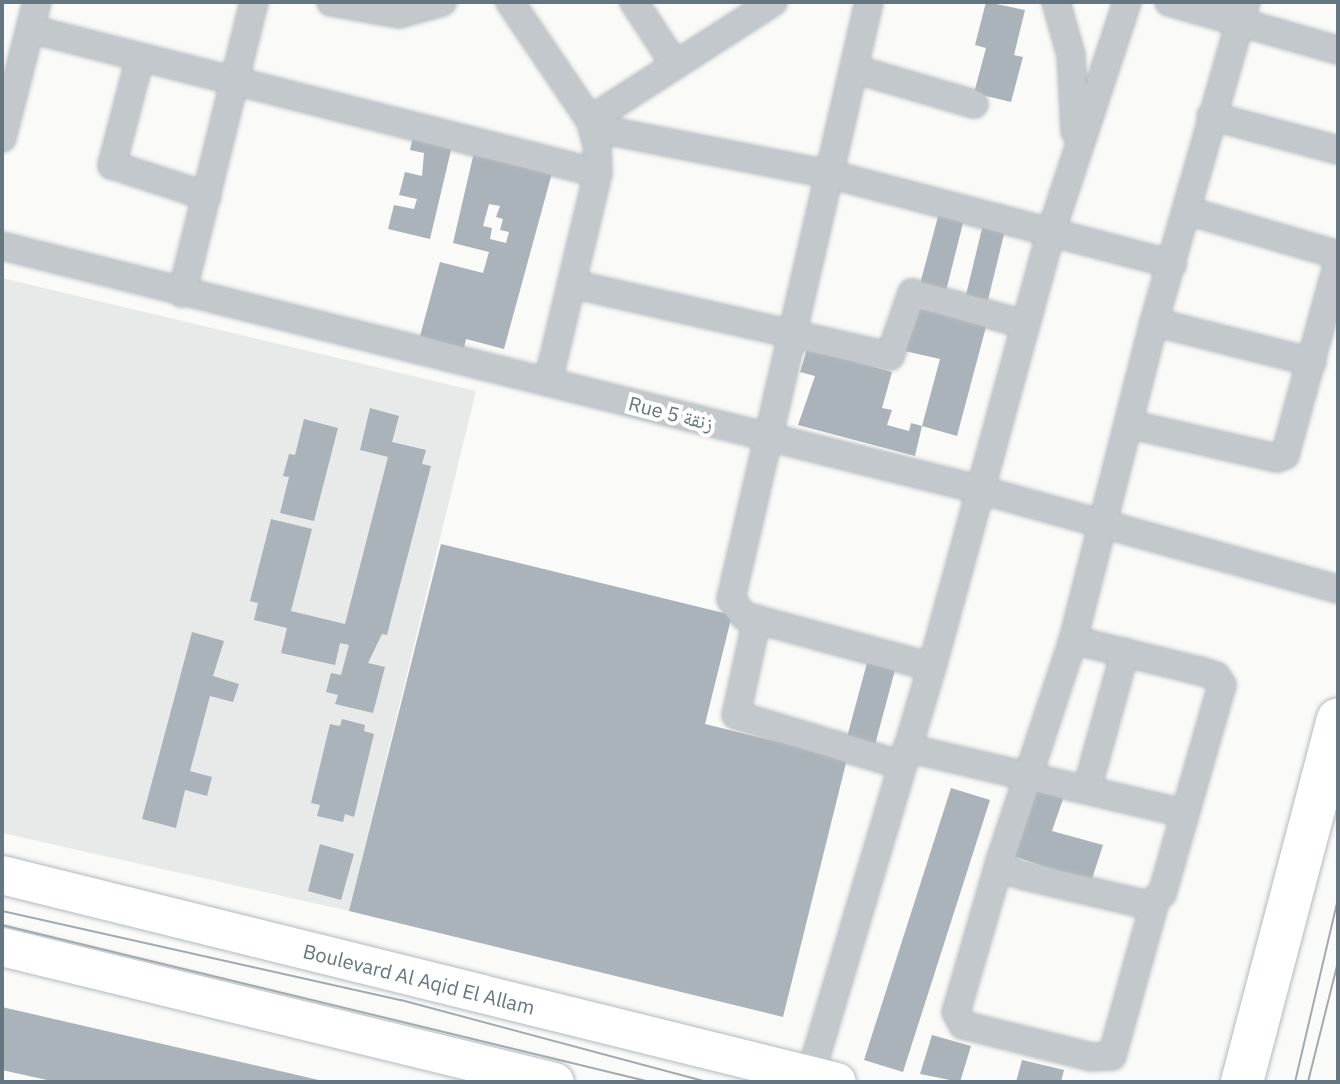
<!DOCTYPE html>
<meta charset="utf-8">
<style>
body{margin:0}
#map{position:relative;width:1340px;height:1084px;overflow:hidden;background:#fafaf8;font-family:"IBM Plex Sans","Noto Naskh Arabic",sans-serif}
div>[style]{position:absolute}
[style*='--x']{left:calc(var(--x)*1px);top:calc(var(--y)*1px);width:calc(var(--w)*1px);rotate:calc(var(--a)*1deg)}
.built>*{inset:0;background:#e8e9e9}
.building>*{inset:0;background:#aab3b9}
.roads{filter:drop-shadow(0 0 2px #b3babf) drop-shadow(0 0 2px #b3babf)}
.minor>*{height:26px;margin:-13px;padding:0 13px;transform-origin:13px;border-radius:13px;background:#c3c8cc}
.secondary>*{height:38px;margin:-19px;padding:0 19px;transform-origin:19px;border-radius:19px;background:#fff}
.primary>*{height:42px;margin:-21px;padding:0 21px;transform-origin:21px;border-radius:21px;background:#fff}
.tram>*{height:2px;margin:-1px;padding:0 1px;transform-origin:1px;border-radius:1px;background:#a2aab0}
span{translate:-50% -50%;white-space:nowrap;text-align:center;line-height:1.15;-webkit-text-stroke:8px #fff;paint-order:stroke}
.street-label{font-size:20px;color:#657683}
.frame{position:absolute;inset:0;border:4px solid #657683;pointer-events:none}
</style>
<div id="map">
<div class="built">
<i style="clip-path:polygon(2px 278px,476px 391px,349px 911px,2px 833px)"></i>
</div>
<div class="building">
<i style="clip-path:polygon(986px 2px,1025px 10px,1014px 55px,1023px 57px,1011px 102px,974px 93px,986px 48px,975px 45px)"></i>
<i style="clip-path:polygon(413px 137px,452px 146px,430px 239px,388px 229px,394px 205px,414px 209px,417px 199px,399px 195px,405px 172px,422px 176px,424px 153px,410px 150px)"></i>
<i style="clip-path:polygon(evenodd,474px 152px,552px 173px,504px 349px,466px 339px,464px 348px,420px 336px,440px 262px,483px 273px,489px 252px,453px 243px,474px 152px,489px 204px,500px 206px,496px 217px,503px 219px,500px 230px,509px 232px,506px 243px,490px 239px,492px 228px,483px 226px,489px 204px)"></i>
<i style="clip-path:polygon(940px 209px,965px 215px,946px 291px,920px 284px)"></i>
<i style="clip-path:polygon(984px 220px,1006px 226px,988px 300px,966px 295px)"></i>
<i style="clip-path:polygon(910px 303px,987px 323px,957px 436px,922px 426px,940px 359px,900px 350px)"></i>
<i style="clip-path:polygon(807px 349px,892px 372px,882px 408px,892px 410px,887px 425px,909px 431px,911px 423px,922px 426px,915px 456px,798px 425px,815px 376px,800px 372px)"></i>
<i style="clip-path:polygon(370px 408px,399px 416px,392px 442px,426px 450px,422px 464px,431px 466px,387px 635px,382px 634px,368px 663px,385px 667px,373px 713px,335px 704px,338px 695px,326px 692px,331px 673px,341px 675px,349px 645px,340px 643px,335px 665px,281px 653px,287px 628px,254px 620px,258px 603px,250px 601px,271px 519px,312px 529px,291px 611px,345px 624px,388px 457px,360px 450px)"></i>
<i style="clip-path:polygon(304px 419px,338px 428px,314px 521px,280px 513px,289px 477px,283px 476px,289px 454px,295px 455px)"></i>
<i style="clip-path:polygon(441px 544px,732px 615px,705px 724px,847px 759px,783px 1017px,349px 911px)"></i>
<i style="clip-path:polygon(192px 632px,224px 641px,213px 676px,239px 684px,233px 702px,210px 696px,190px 771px,212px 777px,207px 796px,185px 790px,176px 828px,142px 819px)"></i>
<i style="clip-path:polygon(867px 663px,895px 670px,875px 745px,847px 737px)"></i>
<i style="clip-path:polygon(342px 719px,365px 725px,364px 731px,374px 734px,354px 817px,345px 814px,343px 822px,317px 816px,320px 805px,311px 803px,330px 724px,340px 726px)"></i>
<i style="clip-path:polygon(1036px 787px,1064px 796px,1052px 831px,1103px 845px,1091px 882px,1013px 856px)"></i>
<i style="clip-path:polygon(951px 788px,990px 800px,903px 1072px,864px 1060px)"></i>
<i style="clip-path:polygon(320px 844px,354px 854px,341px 900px,308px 891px)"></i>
<i style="clip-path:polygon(2px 1007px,323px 1081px,323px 1082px,56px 1082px,2px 1070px)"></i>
<i style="clip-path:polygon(932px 1035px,971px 1046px,960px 1082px,920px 1074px)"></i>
<i style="clip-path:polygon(1022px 1060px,1064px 1070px,1061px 1082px,1016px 1082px)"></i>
</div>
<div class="roads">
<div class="minor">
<i style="--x:331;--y:2;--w:69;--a:10"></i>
<i style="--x:399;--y:14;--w:45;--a:-15.6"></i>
<i style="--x:510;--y:2;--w:143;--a:55.9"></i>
<i style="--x:590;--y:120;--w:26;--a:74"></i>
<i style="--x:597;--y:145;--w:28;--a:88"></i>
<i style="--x:598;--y:173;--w:215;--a:103.5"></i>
<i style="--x:634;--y:2;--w:75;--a:56.9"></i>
<i style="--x:869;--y:2;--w:613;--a:103.02"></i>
<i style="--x:731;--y:599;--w:21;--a:53"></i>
<i style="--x:744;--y:616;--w:195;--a:15.2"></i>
<i style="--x:1056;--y:2;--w:55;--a:74.2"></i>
<i style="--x:1071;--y:55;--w:77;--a:87"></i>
<i style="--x:1169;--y:2;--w:176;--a:15.9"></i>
<i style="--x:30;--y:29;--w:586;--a:14.23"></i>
<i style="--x:140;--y:58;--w:111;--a:104.7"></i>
<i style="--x:112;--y:165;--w:100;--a:18.1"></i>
<i style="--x:854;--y:69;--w:125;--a:16.3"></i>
<i style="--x:1211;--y:116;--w:131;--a:15"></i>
<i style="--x:590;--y:120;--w:218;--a:-32.8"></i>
<i style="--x:594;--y:128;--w:239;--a:11.1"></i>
<i style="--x:829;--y:174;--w:355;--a:14.7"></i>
<i style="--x:2;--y:138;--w:140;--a:-75.6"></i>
<i style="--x:1188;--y:211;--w:156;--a:16.3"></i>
<i style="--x:2;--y:246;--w:1005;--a:13.99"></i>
<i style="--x:977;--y:489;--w:375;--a:15.5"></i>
<i style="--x:572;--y:284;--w:326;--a:12.8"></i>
<i style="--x:890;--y:356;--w:67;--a:-70.8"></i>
<i style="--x:912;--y:293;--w:116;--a:15.5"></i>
<i style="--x:182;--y:293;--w:300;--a:-76.1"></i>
<i style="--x:1154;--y:322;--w:163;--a:14.2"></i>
<i style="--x:1128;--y:424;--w:153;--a:12.9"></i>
<i style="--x:1277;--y:458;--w:9;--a:-21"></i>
<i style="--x:1285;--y:455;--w:200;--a:-74.6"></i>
<i style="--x:757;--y:619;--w:98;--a:102.3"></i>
<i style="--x:736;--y:715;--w:173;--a:16.8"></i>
<i style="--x:1073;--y:640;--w:131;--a:13.7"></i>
<i style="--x:1200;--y:671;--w:17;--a:17"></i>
<i style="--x:1216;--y:676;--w:11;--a:56"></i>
<i style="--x:1222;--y:685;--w:217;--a:106"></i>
<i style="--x:1162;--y:894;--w:18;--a:142"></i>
<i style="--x:1148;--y:905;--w:126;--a:-166.7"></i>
<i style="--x:1025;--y:876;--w:17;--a:-163"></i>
<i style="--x:1009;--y:871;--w:13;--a:-132"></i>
<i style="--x:1000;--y:861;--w:233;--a:-71.7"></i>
<i style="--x:1073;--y:640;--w:328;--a:-75.7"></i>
<i style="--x:1154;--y:322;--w:333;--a:-74"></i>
<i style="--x:907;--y:748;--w:285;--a:13.2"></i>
<i style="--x:1087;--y:789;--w:142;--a:-74.5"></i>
<i style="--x:1000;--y:861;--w:157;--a:106.2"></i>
<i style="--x:956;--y:1012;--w:15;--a:62"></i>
<i style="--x:963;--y:1025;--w:132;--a:14"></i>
<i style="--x:1091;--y:1057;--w:21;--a:-3"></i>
<i style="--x:1112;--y:1056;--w:160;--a:-74.4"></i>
<i style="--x:810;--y:1076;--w:427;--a:-73.4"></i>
<i style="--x:932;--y:667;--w:451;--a:-74.7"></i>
<i style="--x:1051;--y:232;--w:242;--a:-71.7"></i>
</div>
<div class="secondary">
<i style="--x:2;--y:875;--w:860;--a:13.92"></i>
<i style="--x:2;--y:947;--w:569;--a:13.72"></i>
</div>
<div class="primary">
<i style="--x:1242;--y:1082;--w:375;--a:-75.2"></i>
</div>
</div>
<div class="tram">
<i style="--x:2;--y:911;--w:409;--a:12.6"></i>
<i style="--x:401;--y:1000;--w:318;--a:15"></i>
<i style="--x:2;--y:925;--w:667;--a:13.62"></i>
<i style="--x:1295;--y:1082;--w:188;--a:-76.8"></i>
<i style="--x:1308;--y:1082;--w:124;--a:-76"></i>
</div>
<div class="street-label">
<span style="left:671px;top:413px;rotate:14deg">Rue 5 زنقة</span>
<span style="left:419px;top:979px;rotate:14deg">Boulevard Al Aqid El Allam</span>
</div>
<div class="frame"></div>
</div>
